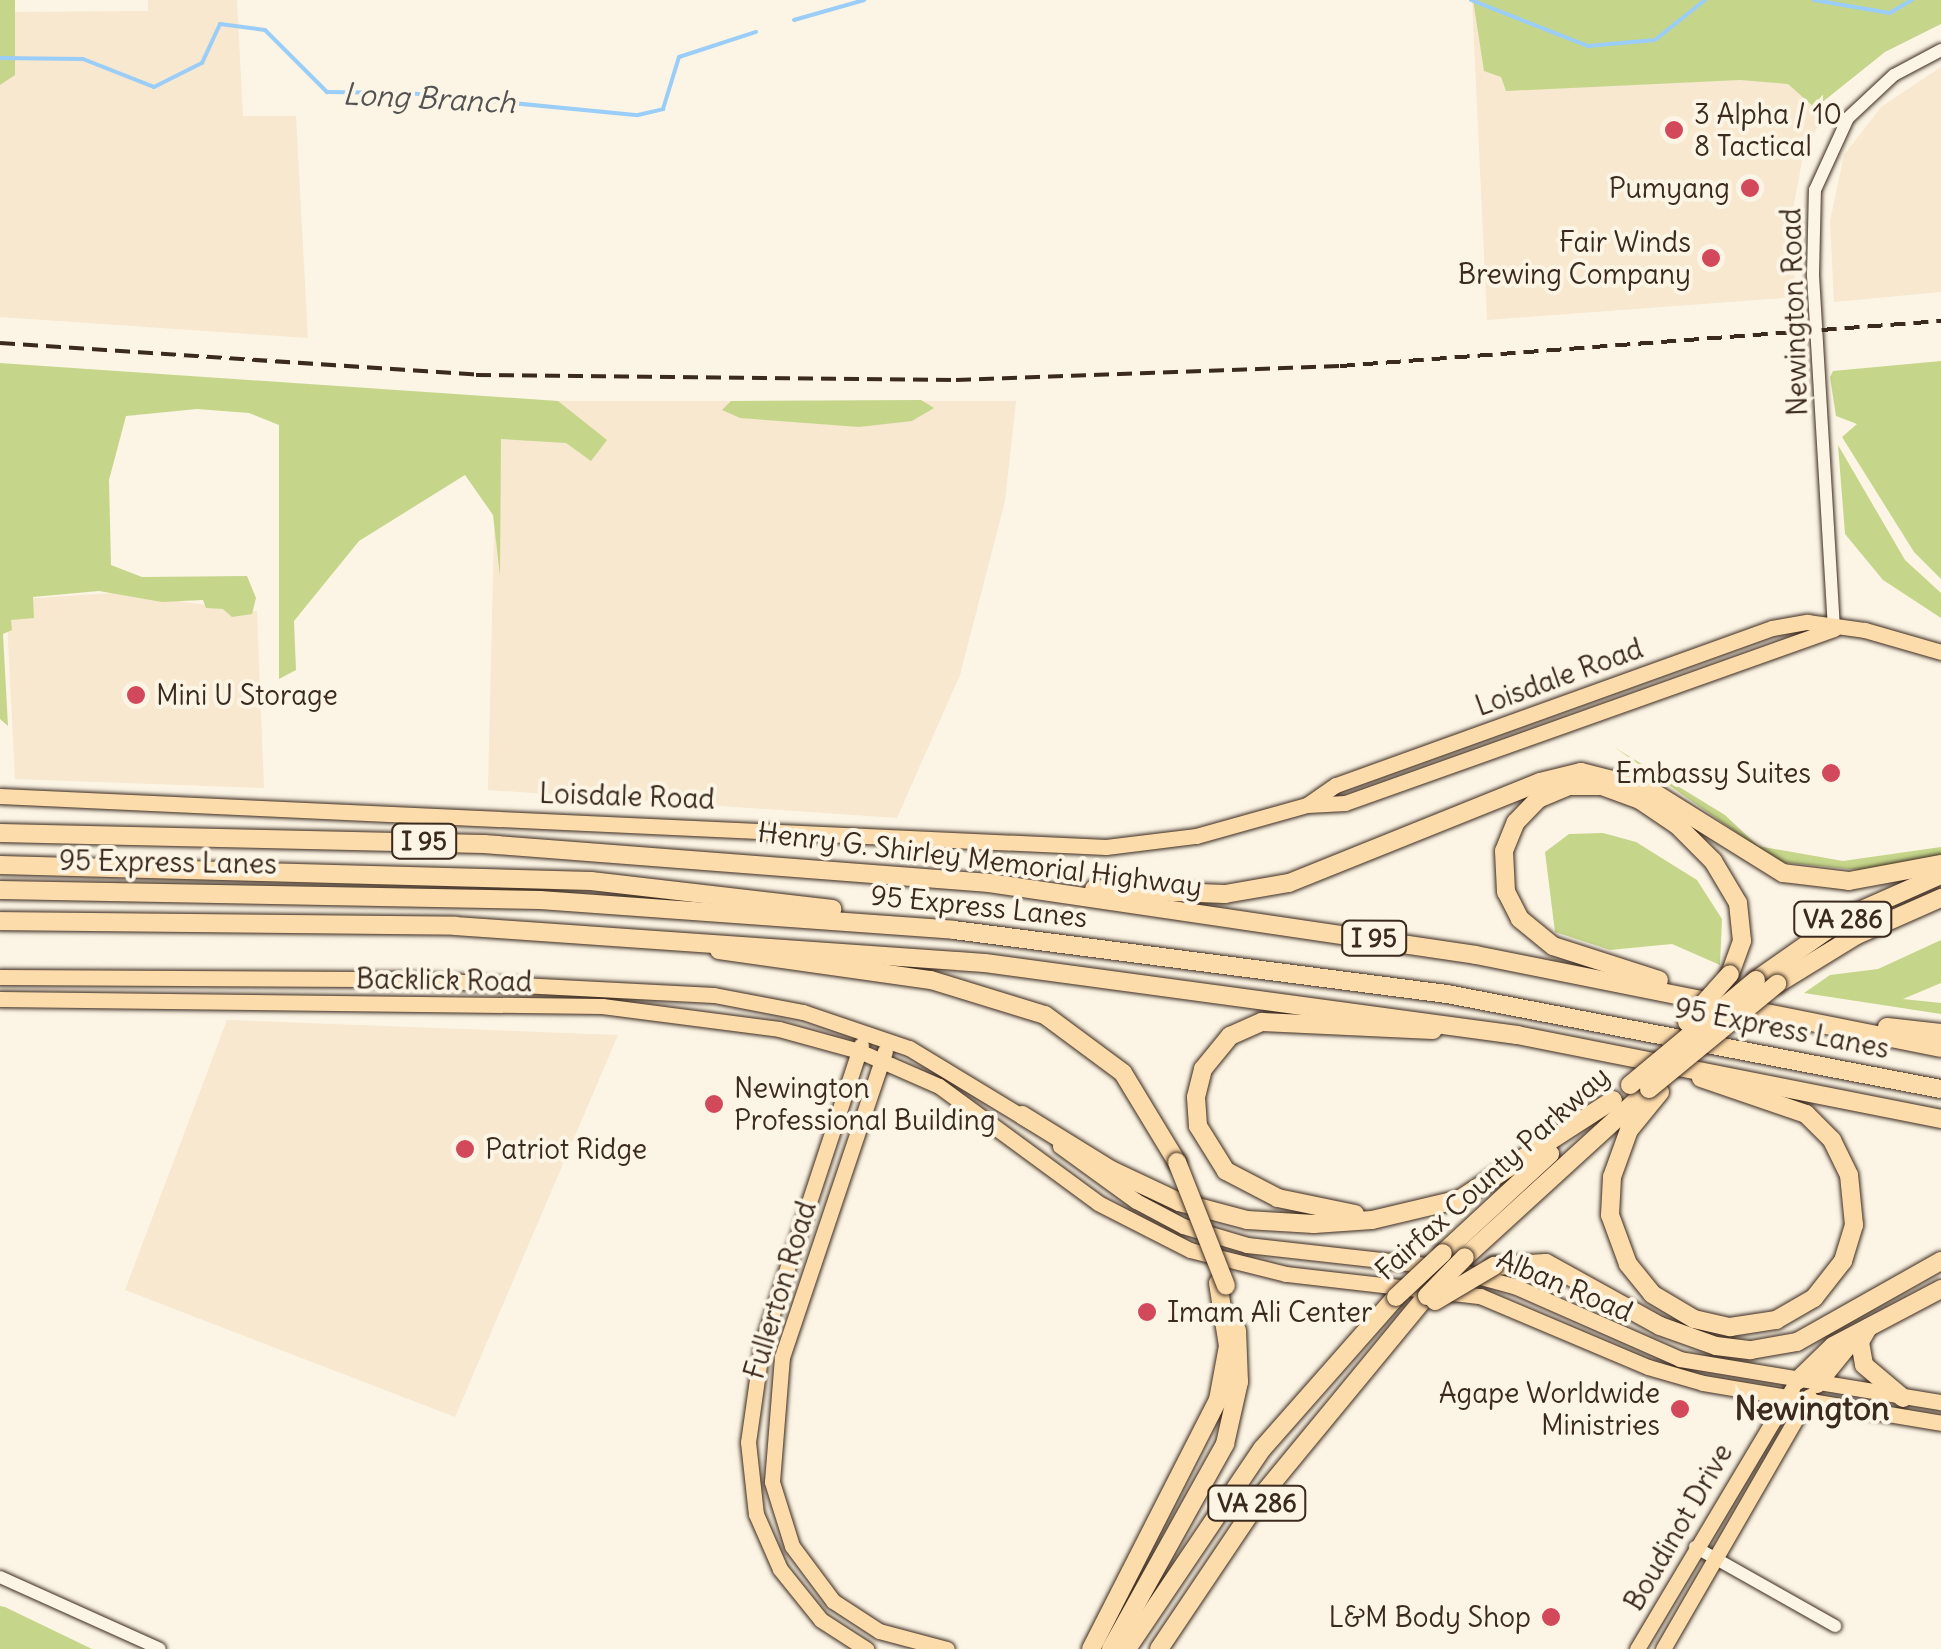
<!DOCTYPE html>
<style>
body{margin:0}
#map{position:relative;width:1941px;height:1649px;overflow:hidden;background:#fcf5e5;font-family:Delius,sans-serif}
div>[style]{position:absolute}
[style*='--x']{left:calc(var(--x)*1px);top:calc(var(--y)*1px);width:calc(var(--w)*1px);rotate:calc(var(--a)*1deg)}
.built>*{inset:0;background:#f7e8cf}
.green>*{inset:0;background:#c5d68b}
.stream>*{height:4px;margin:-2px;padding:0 2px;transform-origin:2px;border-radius:2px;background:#9acdf7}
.roads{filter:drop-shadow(0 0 2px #3b2a1e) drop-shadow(0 0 2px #3b2a1e)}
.minor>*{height:12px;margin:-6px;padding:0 6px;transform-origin:6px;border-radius:6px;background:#fcf5e5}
.major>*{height:15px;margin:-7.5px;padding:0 7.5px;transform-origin:7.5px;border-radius:7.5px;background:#fddcac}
.highway>*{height:18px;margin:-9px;padding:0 9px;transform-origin:9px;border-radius:9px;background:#fddcac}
.rail>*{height:4px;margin-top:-2px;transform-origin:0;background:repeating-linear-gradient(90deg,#3b2a1e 0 15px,transparent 0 23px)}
.bridges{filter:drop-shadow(0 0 2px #3b2a1e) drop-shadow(0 0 2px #3b2a1e)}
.highway-bridge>*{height:18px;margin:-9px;padding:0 9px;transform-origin:9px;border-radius:9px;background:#fddcac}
.dots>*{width:28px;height:28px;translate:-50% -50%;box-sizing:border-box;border:5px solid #fcf5e5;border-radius:50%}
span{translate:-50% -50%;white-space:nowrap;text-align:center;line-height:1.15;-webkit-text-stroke:8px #fcf5e5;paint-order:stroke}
.shield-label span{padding:2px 8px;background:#fcf5e5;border:2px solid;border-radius:8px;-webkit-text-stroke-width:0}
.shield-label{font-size:25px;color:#3b2a1e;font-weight:700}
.poi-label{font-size:28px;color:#3b2a1e}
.left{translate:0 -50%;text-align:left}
.right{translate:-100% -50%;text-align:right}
.street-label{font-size:28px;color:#3b2a1e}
.water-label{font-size:30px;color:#535354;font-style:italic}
.quarter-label{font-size:32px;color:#3b2a1e;font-weight:700}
</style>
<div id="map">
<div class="built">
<i style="clip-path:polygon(148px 0,237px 0,243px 116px,296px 116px,308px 338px,0 317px,0 12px,148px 11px)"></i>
<i style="clip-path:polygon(1472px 0,1825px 0,1822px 118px,1803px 156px,1791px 220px,1796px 297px,1487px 320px)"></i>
<i style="clip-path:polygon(1941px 67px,1941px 292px,1834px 302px,1830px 221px,1844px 155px,1881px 107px)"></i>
<i style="clip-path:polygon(497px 401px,1016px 401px,1005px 501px,960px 675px,897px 818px,488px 790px)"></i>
<i style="clip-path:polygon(112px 593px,257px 611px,264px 788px,15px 779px,6px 600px)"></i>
<i style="clip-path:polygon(227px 1020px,618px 1035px,455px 1417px,125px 1290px)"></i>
</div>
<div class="green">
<i style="clip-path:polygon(0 0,15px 0,15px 75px,0 85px)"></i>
<i style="clip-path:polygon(1473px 0,1941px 0,1941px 24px,1885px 52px,1815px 108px,1788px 84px,1740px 80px,1506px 91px,1501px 77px,1484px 71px)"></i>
<i style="clip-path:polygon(1941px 361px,1941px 579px,1914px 552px,1842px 437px,1857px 424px,1836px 416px,1830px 377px,1833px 371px)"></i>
<i style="clip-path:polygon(0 363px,558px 401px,607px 440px,591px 461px,566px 443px,501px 439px,500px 576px,493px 515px,465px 475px,359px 541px,294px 621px,296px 670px,279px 679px,279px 425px,249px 413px,197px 409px,126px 416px,109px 480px,111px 565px,142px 577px,247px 576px,256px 598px,252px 614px,232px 617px,223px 609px,206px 608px,203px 600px,162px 602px,99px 591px,33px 597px,34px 618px,11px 620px,12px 630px,3px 634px,8px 726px,0 719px)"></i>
<i style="clip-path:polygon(921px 400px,934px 408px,912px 421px,859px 427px,740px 418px,722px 410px,731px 401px)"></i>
<i style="clip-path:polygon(1838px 445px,1905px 560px,1941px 593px,1941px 618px,1883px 580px,1845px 534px)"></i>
<i style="clip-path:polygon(1614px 747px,1725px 815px,1758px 846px,1843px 861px,1941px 847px,1941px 855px,1859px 870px,1779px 862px)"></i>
<i style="clip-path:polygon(1603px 833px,1636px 842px,1697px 880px,1722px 919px,1720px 965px,1672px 944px,1610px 950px,1555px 932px,1545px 852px,1569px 834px)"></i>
<i style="clip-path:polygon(1941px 940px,1941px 983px,1903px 999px,1941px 1003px,1941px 1014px,1804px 993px,1830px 975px,1878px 969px)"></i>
<i style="clip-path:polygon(0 1606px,5px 1607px,92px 1649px,0 1649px)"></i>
</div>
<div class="stream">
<i style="--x:1471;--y:0;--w:126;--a:21.5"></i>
<i style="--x:1588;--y:46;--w:67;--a:-5.1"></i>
<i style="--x:1655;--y:40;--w:64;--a:-38.7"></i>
<i style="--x:1814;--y:0;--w:77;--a:9.7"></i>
<i style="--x:1890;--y:13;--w:26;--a:-31"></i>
<i style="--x:794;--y:20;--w:73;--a:-15.9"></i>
<i style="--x:0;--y:58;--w:83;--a:0.7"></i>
<i style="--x:83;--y:59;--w:76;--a:21.5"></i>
<i style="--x:154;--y:87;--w:54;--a:-26.6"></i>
<i style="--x:202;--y:63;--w:43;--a:-65.2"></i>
<i style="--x:220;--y:24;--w:45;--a:7.6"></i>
<i style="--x:265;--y:30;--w:88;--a:45"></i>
<i style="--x:327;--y:92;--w:81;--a:0.7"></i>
<i style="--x:408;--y:93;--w:231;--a:5.5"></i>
<i style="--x:638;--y:115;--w:26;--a:-13"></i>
<i style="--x:663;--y:109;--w:54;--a:-72.9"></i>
<i style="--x:679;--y:57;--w:81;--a:-18"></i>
</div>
<div class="roads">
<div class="minor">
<i style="--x:1834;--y:629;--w:355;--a:-93.4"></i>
<i style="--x:1813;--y:275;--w:85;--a:-88.7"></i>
<i style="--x:1815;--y:190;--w:79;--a:-65.4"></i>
<i style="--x:1848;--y:118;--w:63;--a:-43.1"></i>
<i style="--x:1894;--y:75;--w:53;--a:-28"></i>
<i style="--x:1695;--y:1547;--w:161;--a:29.4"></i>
<i style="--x:0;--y:1577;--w:175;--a:24.2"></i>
</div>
<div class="major">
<i style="--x:0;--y:796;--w:1107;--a:2.64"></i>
<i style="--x:1106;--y:847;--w:91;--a:-7"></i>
<i style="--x:1196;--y:836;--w:115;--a:-15.6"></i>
<i style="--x:1307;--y:805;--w:38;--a:-3"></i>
<i style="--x:1345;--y:803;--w:519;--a:-19.59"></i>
<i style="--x:1307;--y:805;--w:35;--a:-35"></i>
<i style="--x:1336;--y:785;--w:463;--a:-19.8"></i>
<i style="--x:1772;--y:628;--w:36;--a:-10"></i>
<i style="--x:1807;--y:622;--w:59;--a:7.9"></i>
<i style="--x:1865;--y:630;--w:79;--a:16.1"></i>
<i style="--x:0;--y:977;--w:407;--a:0.3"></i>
<i style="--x:407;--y:979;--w:307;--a:3"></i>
<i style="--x:714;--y:995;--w:91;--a:10.8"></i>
<i style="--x:803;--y:1012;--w:112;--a:18.8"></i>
<i style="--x:909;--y:1048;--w:143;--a:31.2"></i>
<i style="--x:0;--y:999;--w:602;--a:0.67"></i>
<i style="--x:602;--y:1006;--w:178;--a:7.4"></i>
<i style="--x:779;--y:1029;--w:83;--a:15.4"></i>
<i style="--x:859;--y:1051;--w:87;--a:23.6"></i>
<i style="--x:939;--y:1086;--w:197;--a:36.3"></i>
<i style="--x:1098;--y:1203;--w:103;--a:27.1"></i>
<i style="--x:1190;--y:1250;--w:99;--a:14"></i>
<i style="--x:1286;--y:1274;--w:195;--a:6.5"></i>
<i style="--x:1480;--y:1296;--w:182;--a:22.9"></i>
<i style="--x:1648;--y:1367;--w:57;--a:16.2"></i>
<i style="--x:1703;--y:1383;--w:241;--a:9.5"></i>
<i style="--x:861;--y:1045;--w:315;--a:108.3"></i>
<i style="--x:762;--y:1344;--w:99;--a:98.1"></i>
<i style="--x:748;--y:1442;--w:72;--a:83.7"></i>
<i style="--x:756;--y:1514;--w:60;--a:66.4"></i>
<i style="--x:780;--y:1569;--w:65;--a:51.2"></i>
<i style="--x:821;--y:1620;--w:54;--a:32.8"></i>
<i style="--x:885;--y:1051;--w:323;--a:108.6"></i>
<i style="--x:782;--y:1357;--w:125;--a:94.6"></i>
<i style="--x:772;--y:1482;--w:67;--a:72.6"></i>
<i style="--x:792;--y:1546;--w:69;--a:53.3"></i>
<i style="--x:833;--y:1601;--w:55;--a:33.1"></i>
<i style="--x:879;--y:1631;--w:70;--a:14.8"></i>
<i style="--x:1060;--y:1146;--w:94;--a:35.9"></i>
<i style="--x:1136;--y:1201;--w:53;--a:28"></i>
<i style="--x:1183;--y:1226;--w:67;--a:16.5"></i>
<i style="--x:1247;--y:1245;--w:198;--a:6.4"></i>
<i style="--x:1444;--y:1267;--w:73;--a:15.2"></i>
<i style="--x:1514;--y:1286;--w:181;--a:23.7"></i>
<i style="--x:1680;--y:1359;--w:265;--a:9.4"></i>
<i style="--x:1637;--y:1649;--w:303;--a:-59.2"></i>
<i style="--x:1663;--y:1649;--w:292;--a:-60"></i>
</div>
<div class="highway">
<i style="--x:0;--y:833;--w:484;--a:1.3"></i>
<i style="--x:484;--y:844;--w:507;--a:4.42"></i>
<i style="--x:989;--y:883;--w:492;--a:8.4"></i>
<i style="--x:1476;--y:955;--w:474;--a:11.3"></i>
<i style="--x:0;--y:865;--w:591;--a:1.55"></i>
<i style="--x:591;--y:881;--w:243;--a:6.6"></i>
<i style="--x:1094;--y:889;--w:131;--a:2.2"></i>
<i style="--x:1225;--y:894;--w:65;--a:-9.8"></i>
<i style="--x:1289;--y:883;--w:271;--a:-21.9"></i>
<i style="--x:1540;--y:782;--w:42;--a:-13.7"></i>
<i style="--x:1581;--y:772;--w:69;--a:14.2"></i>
<i style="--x:1648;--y:789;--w:159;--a:31.9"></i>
<i style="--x:1783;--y:873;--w:66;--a:6.9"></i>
<i style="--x:1849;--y:881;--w:94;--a:-10.5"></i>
<i style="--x:0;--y:890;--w:540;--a:1.06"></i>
<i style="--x:540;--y:900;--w:415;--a:4.1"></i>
<i style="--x:954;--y:930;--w:497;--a:7.4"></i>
<i style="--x:1447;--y:994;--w:503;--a:10.89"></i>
<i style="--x:0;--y:921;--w:455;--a:0.6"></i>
<i style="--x:455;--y:926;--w:531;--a:3.99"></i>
<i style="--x:985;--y:963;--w:537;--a:7.71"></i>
<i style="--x:1517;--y:1035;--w:432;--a:11.2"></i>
<i style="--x:719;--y:950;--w:214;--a:8.1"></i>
<i style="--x:931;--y:980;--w:119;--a:17.1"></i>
<i style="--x:1045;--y:1015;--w:97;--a:36.6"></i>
<i style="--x:1123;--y:1073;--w:104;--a:58.8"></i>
<i style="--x:1659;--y:980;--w:111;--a:-162.2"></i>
<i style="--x:1553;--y:946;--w:43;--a:-140.7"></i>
<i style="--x:1520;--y:919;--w:30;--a:-117"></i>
<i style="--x:1506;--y:892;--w:41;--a:-92.8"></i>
<i style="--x:1504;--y:851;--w:31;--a:-68"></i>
<i style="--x:1516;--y:822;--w:32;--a:-46"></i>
<i style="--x:1538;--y:799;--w:33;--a:-23"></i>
<i style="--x:1568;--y:786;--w:34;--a:0"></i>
<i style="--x:1602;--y:786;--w:40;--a:20.2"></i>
<i style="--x:1640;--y:800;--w:45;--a:34"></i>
<i style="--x:1677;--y:825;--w:51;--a:45"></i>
<i style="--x:1713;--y:861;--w:49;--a:59.2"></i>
<i style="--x:1738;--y:903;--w:38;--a:84"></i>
<i style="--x:1742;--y:941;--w:35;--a:110"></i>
<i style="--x:1756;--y:980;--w:110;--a:-35"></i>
<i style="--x:1846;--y:917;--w:104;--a:-23.9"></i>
<i style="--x:1777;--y:984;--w:94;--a:-31.5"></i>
<i style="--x:1857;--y:935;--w:92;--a:-23.8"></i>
<i style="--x:1887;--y:1027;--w:54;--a:6.3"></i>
<i style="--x:1660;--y:1092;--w:49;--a:129.2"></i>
<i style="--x:1629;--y:1130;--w:50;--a:109.9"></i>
<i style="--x:1612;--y:1177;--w:38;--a:93"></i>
<i style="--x:1610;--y:1215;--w:52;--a:69.8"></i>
<i style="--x:1628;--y:1264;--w:38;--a:51"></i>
<i style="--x:1652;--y:1294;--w:49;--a:30.8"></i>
<i style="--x:1694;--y:1319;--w:37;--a:13"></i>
<i style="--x:1730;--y:1327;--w:47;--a:-8.7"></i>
<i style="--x:1776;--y:1320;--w:44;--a:-30.1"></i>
<i style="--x:1814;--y:1298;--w:47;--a:-51.9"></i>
<i style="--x:1843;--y:1261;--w:38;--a:-73"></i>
<i style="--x:1854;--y:1225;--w:50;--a:-95.7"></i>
<i style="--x:1849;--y:1175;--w:39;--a:-116"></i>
<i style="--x:1832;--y:1140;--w:37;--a:-135"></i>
<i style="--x:1806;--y:1114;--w:111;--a:-161.1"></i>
<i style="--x:1022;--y:1115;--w:105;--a:31.7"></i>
<i style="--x:1111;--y:1170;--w:75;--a:25.2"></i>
<i style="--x:1179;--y:1202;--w:70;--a:14.8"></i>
<i style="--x:1247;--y:1220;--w:67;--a:3.4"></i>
<i style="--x:1314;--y:1224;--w:58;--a:-3.9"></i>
<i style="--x:1372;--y:1220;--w:90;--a:-13.4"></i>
<i style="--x:1460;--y:1199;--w:182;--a:-32.9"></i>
<i style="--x:1355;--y:1214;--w:79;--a:-168.3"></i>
<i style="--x:1278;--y:1198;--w:59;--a:-152.6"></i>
<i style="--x:1226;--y:1171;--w:53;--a:-121.9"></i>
<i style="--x:1198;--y:1126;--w:29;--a:-94"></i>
<i style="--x:1196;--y:1097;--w:29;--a:-76"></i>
<i style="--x:1203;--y:1069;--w:43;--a:-50.7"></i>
<i style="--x:1230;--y:1036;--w:35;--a:-24"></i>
<i style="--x:1262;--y:1022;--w:171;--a:2.7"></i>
<i style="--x:1443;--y:1253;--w:146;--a:-42.8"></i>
<i style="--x:1465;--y:1257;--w:249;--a:-42.4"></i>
<i style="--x:1494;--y:1266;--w:52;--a:-3.3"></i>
<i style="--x:1546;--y:1263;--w:130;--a:28.9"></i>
<i style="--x:1660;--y:1326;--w:59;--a:19.7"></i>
<i style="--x:1716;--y:1346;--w:35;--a:7"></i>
<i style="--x:1751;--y:1350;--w:47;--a:-9.9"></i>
<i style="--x:1797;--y:1342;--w:165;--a:-29.4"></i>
<i style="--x:1868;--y:1328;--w:16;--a:120"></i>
<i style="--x:1860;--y:1342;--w:23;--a:80"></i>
<i style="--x:1864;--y:1365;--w:51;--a:40.2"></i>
<i style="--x:1797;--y:1381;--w:50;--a:-44.2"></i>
<i style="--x:1833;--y:1346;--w:122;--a:-27.8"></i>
<i style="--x:1817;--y:1384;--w:55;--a:-50.9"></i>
<i style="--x:1091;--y:1649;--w:280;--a:-63"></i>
<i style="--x:1218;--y:1400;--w:55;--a:-79.5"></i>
<i style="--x:1228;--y:1346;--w:64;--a:-99"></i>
<i style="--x:1111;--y:1649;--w:235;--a:-60.9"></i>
<i style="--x:1225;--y:1444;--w:64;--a:-77.3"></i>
<i style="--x:1239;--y:1382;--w:52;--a:-92.2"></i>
<i style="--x:1127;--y:1649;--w:241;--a:-56"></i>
<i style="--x:1262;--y:1449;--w:203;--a:-48.6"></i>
<i style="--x:1159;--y:1649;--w:188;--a:-56.1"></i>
<i style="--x:1264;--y:1493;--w:250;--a:-50.5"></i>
</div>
</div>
<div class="rail">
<i style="--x:0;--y:343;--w:477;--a:3.8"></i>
<i style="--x:476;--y:375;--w:480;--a:0.6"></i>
<i style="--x:956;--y:380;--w:384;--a:-2.1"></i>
<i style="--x:1340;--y:366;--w:603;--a:-4.28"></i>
</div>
<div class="bridges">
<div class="highway-bridge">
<i style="--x:1687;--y:1022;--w:64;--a:-48.1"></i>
<i style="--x:1630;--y:1085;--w:164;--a:-39.8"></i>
<i style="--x:1649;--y:1089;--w:166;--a:-39.4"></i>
<i style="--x:1177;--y:1162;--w:133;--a:68.4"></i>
<i style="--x:1427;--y:1296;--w:54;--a:-45.7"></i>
<i style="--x:1396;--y:1297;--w:64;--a:-43.1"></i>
<i style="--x:1435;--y:1301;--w:69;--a:-30.7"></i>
</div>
</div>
<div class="dots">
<i style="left:1674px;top:130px;background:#d1495b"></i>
<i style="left:1750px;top:188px;background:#d1495b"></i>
<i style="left:1711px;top:258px;background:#d1495b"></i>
<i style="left:136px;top:695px;background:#d1495b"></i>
<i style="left:1831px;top:773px;background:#d1495b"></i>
<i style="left:714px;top:1104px;background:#d1495b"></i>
<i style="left:465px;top:1149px;background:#d1495b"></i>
<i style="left:1147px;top:1312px;background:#d1495b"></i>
<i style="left:1680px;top:1409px;background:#d1495b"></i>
<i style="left:1551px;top:1617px;background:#d1495b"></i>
</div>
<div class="shield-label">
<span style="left:424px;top:841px">I 95</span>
<span style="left:1843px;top:919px">VA 286</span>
<span style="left:1374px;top:938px">I 95</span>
<span style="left:1257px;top:1503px">VA 286</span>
</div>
<div class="poi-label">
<span class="left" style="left:1694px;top:130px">3 Alpha / 10<br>8 Tactical</span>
<span class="right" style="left:1730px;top:188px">Pumyang</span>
<span class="right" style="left:1691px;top:258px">Fair Winds<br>Brewing Company</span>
<span class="left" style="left:156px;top:695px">Mini U Storage</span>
<span class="right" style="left:1811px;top:773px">Embassy Suites</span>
<span class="left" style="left:734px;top:1104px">Newington<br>Professional Building</span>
<span class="left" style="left:485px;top:1149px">Patriot Ridge</span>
<span class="left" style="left:1167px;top:1312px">Imam Ali Center</span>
<span class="right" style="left:1660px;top:1409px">Agape Worldwide<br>Ministries</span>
<span class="right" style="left:1531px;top:1617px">L&amp;M Body Shop</span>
</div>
<div class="street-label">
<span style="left:1794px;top:312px;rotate:-92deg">Newington Road</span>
<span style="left:1559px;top:677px;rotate:-20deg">Loisdale Road</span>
<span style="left:627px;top:796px;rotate:2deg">Loisdale Road</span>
<span style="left:980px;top:859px;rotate:7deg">Henry G. Shirley Memorial Highway</span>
<span style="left:168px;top:862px;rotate:1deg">95 Express Lanes</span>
<span style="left:979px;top:906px;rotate:6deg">95 Express Lanes</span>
<span style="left:444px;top:980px;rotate:1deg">Backlick Road</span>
<span style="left:1782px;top:1028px;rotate:11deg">95 Express Lanes</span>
<span style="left:1492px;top:1173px;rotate:-42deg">Fairfax County Parkway</span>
<span style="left:1565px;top:1285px;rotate:23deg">Alban Road</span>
<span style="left:780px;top:1290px;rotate:-73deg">Fullerton Road</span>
<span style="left:1678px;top:1527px;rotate:-60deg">Boudinot Drive</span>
</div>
<div class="water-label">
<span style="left:429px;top:98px;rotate:3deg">Long Branch</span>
</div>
<div class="quarter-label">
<span style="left:1812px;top:1409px">Newington</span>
</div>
</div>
